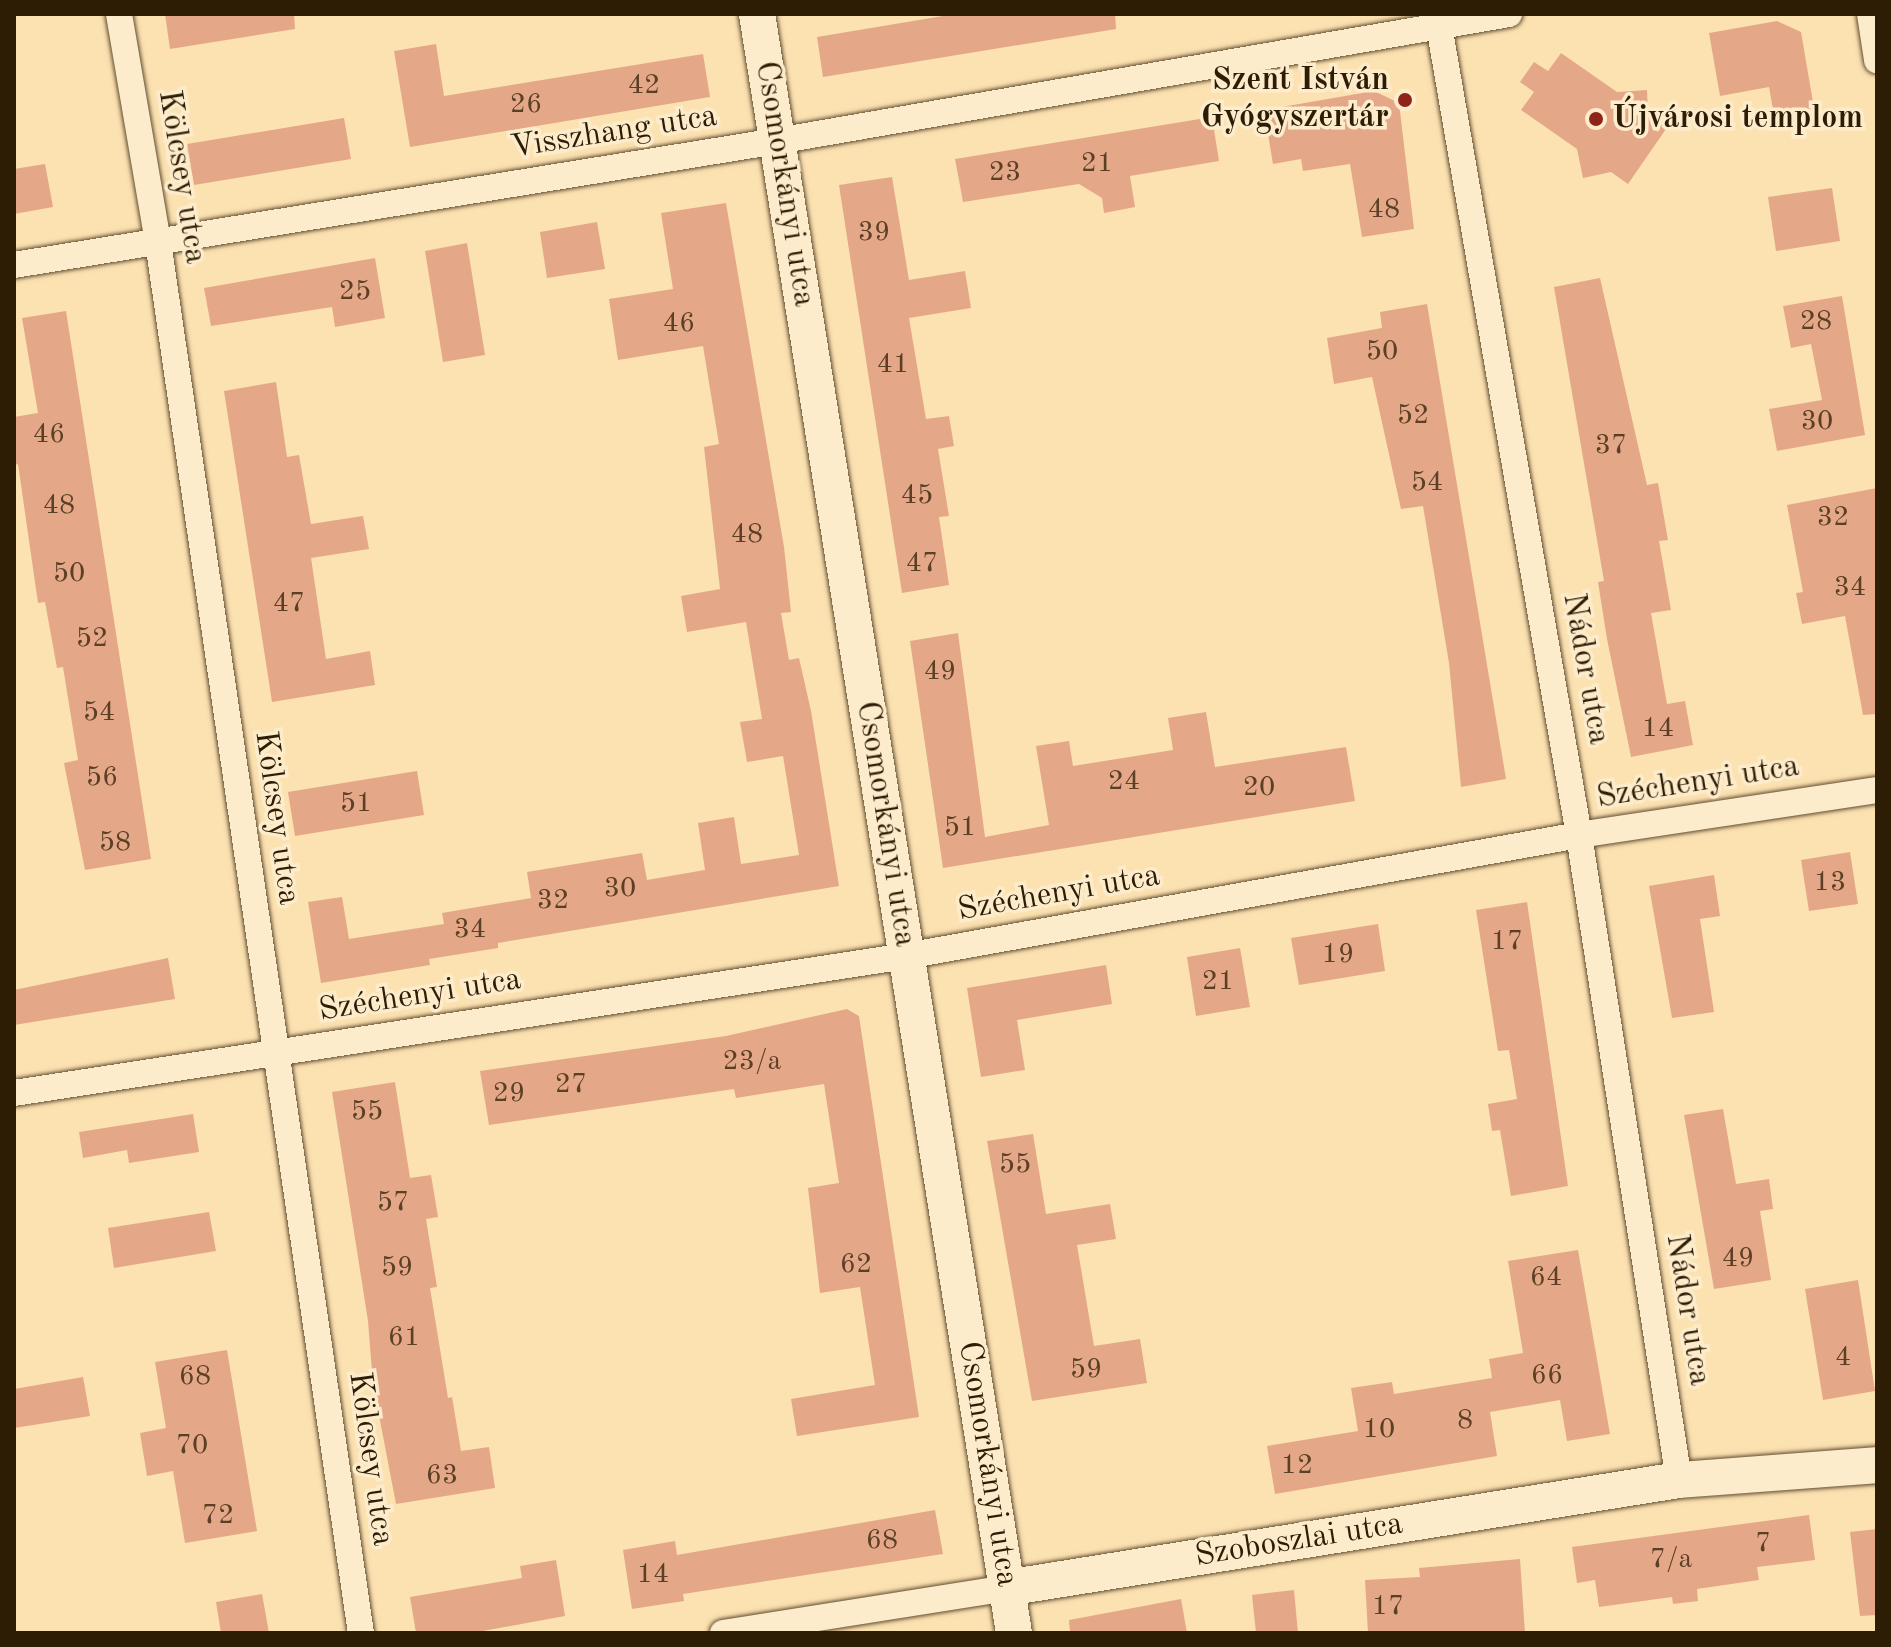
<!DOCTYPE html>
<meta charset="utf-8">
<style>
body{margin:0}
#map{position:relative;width:1891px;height:1647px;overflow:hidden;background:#fce1b1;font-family:"Old Standard TT",serif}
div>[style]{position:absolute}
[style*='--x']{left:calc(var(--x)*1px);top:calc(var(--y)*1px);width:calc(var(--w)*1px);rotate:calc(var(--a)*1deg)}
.building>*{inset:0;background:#e4a889}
.roads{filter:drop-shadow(0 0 2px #624e30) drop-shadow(0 0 2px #624e30)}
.street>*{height:26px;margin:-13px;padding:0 13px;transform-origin:13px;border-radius:13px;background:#fdeccc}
.secondary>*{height:36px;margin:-18px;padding:0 18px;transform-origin:18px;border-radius:18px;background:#fdeccc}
.dots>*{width:22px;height:22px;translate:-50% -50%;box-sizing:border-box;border:4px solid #fdeccc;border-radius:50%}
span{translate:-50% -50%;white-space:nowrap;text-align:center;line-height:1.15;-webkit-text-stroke:7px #fdeccc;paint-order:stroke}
.number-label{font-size:28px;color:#5c4026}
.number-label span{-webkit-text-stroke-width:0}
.poi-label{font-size:32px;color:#2e1d05;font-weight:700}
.right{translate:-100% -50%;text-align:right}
.left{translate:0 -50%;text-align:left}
.street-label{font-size:32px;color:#2e1d05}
.frame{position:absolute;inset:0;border:16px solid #2e1d05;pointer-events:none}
</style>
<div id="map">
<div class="building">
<i style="clip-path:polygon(165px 14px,294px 14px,295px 29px,170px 49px)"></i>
<i style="clip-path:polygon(955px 14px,1115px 14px,1116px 29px,823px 77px,817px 37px)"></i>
<i style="clip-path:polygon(1777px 21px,1801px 32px,1814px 108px,1774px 115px,1769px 87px,1720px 96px,1709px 33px)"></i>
<i style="clip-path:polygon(436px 44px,444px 96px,703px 54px,710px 97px,410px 147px,394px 51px)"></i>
<i style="clip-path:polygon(1561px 53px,1617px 92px,1647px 90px,1648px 113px,1668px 126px,1628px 184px,1611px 172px,1583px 178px,1577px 149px,1521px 110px,1534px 92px,1520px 82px,1534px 62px,1548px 71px)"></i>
<i style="clip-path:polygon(1374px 91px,1399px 103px,1414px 229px,1362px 237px,1350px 164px,1303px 171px,1301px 159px,1273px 164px,1264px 110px)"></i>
<i style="clip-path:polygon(1212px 117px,1219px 161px,1130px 176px,1135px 207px,1104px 213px,1102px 198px,1079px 184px,963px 202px,955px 159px)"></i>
<i style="clip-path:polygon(344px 118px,351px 159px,194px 185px,187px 144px)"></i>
<i style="clip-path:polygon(45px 164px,53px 207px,14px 214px,14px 169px)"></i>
<i style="clip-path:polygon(892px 177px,909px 280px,965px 271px,971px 308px,909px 318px,926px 419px,949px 416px,954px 446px,938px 449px,949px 516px,939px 517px,949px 585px,902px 593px,839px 185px)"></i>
<i style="clip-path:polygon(1832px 188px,1840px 241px,1776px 251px,1768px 197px)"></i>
<i style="clip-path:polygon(726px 203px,784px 547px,791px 612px,781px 613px,789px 660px,799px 658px,811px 711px,839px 886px,498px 943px,498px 948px,429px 959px,430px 965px,321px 983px,308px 902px,342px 897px,349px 939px,444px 924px,442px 913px,531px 898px,527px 872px,642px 853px,647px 880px,705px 870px,698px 823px,734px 817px,741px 864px,799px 855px,783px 756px,747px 762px,740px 722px,762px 719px,746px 622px,687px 632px,681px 596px,720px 589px,704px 447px,719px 444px,703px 346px,618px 360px,609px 299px,673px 289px,661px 213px)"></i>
<i style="clip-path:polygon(597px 222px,605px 269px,547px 278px,540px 232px)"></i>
<i style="clip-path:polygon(467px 243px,485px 355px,443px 362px,425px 251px)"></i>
<i style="clip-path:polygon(375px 258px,385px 318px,335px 327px,332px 307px,211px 326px,204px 288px)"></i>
<i style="clip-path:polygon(1600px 278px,1647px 485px,1658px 483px,1668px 540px,1659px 541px,1671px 610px,1651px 613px,1667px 704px,1685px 701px,1693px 745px,1631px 757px,1607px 639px,1598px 582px,1604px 581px,1554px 287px)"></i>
<i style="clip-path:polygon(1842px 296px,1865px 435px,1777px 451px,1769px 409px,1822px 400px,1811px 344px,1791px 348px,1783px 306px)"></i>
<i style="clip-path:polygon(1427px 304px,1506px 779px,1461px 787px,1449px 663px,1423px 506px,1401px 509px,1372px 377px,1334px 384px,1327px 338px,1382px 328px,1380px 312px)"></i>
<i style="clip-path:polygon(66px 311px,151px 859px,85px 870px,64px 763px,78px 760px,63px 667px,57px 668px,45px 602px,38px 603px,18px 464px,14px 465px,14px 417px,38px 413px,22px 318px)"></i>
<i style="clip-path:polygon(276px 382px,287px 457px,299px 455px,311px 524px,363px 516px,369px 549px,311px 558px,326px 659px,370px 651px,375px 685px,272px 702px,224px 391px)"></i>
<i style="clip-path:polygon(1877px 488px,1877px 714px,1863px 715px,1845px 616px,1802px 624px,1796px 593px,1803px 592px,1787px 505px)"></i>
<i style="clip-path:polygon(958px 633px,985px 837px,1049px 825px,1036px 746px,1069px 741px,1073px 766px,1173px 750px,1168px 718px,1206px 712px,1215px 767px,1346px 747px,1355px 801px,943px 868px,910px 641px)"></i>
<i style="clip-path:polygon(417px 771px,424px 815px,295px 836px,288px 792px)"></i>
<i style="clip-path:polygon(1850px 852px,1858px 904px,1809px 911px,1801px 860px)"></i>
<i style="clip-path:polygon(1714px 875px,1720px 916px,1700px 919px,1714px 1012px,1672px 1018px,1649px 886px)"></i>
<i style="clip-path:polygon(1527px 902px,1568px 1186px,1511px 1196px,1500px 1130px,1492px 1131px,1488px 1104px,1517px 1099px,1509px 1050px,1498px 1051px,1476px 910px)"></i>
<i style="clip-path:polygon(1378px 924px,1385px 971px,1299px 985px,1291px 938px)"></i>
<i style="clip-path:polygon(1240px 948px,1250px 1007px,1196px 1016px,1187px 957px)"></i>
<i style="clip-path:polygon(168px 958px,175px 999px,14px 1025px,14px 990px)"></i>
<i style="clip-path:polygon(1106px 965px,1112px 1004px,1017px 1020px,1025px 1070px,981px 1077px,967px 988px)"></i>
<i style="clip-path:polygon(847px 1009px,859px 1016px,919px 1417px,797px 1436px,791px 1399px,875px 1385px,860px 1287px,820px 1293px,808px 1188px,839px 1183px,824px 1084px,736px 1098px,734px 1089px,489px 1125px,480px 1071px,726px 1036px)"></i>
<i style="clip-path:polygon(395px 1082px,410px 1178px,431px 1175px,438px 1217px,426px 1219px,437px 1287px,430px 1288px,448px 1398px,452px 1397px,461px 1451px,489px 1447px,495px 1488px,396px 1504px,373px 1384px,368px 1321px,332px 1092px)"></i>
<i style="clip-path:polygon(1723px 1109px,1736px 1184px,1769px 1179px,1773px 1209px,1760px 1211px,1771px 1280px,1714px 1289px,1684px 1115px)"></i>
<i style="clip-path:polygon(193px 1114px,199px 1152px,129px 1163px,127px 1150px,83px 1158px,79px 1132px)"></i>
<i style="clip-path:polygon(1033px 1134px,1046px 1214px,1110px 1204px,1116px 1239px,1077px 1245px,1094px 1346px,1140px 1339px,1147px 1383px,1032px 1401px,987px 1141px)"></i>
<i style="clip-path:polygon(209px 1212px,216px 1251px,114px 1268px,108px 1228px)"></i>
<i style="clip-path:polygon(1578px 1250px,1610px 1434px,1567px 1441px,1560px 1400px,1490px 1412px,1497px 1456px,1275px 1494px,1267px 1446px,1358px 1431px,1351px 1388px,1392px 1382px,1394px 1394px,1492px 1378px,1489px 1359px,1523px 1353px,1508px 1261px)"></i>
<i style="clip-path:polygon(1858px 1280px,1875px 1391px,1823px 1400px,1805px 1289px)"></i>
<i style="clip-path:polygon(227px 1350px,257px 1531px,185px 1543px,173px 1471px,147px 1476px,140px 1433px,166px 1428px,155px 1362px)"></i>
<i style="clip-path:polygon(83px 1377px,90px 1416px,14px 1428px,14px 1389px)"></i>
<i style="clip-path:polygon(935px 1510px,943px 1554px,683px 1594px,684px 1601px,632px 1609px,623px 1550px,675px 1541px,677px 1555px)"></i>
<i style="clip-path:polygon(1809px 1515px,1815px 1560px,1757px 1567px,1759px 1580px,1697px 1589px,1698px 1601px,1673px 1604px,1672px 1597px,1599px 1607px,1595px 1580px,1577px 1583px,1572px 1547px)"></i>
<i style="clip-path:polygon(1877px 1529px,1877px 1615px,1860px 1616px,1850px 1532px)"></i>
<i style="clip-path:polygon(1520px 1559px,1525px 1633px,1368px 1633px,1365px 1580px,1420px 1577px,1419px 1568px)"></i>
<i style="clip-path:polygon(556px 1560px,565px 1616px,472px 1633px,416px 1633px,410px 1597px,522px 1578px,520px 1566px)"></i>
<i style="clip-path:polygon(1294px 1590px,1298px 1633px,1256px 1633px,1252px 1595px)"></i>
<i style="clip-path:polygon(262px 1594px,269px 1633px,221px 1633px,216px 1602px)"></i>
<i style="clip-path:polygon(1181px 1599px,1187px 1633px,1070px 1633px,1069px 1620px)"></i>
</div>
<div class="roads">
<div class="street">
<i style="--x:119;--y:14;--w:231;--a:80.3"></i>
<i style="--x:158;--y:242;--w:1406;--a:81.7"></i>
<i style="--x:1437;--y:14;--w:833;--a:80.19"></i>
<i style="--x:1579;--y:835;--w:653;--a:81.19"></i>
<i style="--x:1870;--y:14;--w:47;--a:81.3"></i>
<i style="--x:14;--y:265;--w:773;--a:-9.23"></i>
<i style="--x:777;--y:141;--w:743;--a:-9.84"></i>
<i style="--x:14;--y:1093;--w:902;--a:-8.73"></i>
<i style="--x:906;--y:956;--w:684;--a:-10.19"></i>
<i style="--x:1579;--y:835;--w:301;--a:-8.6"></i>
<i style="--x:723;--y:1633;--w:287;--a:-9"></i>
</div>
<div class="secondary">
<i style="--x:757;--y:14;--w:1639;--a:80.98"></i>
<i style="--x:1006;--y:1588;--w:682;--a:-9.12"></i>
<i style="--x:1679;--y:1480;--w:199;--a:-4.3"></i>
</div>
</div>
<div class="dots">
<i style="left:1405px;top:100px;background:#8f2418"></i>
<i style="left:1596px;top:119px;background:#8f2418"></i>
</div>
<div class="number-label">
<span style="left:644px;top:86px">42</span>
<span style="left:526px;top:105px">26</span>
<span style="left:1097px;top:164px">21</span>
<span style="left:1005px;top:173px">23</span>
<span style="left:1384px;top:210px">48</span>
<span style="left:874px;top:233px">39</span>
<span style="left:355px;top:292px">25</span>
<span style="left:1816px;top:322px">28</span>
<span style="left:679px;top:324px">46</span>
<span style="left:1382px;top:352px">50</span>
<span style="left:893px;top:365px">41</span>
<span style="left:1413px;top:416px">52</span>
<span style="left:1817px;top:422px">30</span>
<span style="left:49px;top:435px">46</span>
<span style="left:1611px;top:446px">37</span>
<span style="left:1427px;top:483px">54</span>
<span style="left:917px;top:496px">45</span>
<span style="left:59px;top:506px">48</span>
<span style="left:1833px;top:518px">32</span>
<span style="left:747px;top:535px">48</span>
<span style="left:922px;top:564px">47</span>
<span style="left:69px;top:574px">50</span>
<span style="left:1850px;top:588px">34</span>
<span style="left:289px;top:604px">47</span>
<span style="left:92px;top:639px">52</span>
<span style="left:940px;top:672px">49</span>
<span style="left:99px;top:713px">54</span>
<span style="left:1658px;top:729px">14</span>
<span style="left:102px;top:778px">56</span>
<span style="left:1124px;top:782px">24</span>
<span style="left:1259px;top:788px">20</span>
<span style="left:356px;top:804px">51</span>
<span style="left:960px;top:828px">51</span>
<span style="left:115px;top:843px">58</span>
<span style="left:1830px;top:883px">13</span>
<span style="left:620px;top:889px">30</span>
<span style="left:553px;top:901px">32</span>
<span style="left:470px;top:930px">34</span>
<span style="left:1507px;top:942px">17</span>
<span style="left:1338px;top:955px">19</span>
<span style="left:1218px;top:982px">21</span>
<span style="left:752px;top:1062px">23/a</span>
<span style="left:571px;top:1085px">27</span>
<span style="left:509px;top:1094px">29</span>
<span style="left:367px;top:1112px">55</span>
<span style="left:1015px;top:1165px">55</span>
<span style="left:393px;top:1203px">57</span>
<span style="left:1738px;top:1259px">49</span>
<span style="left:856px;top:1265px">62</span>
<span style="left:397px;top:1268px">59</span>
<span style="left:1546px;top:1278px">64</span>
<span style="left:404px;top:1338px">61</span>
<span style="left:1843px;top:1358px">4</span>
<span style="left:1086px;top:1370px">59</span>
<span style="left:1547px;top:1376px">66</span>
<span style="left:195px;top:1377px">68</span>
<span style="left:1465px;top:1421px">8</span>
<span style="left:1379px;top:1430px">10</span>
<span style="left:192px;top:1446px">70</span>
<span style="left:1297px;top:1466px">12</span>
<span style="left:442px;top:1476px">63</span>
<span style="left:218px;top:1516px">72</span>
<span style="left:882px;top:1541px">68</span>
<span style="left:1763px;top:1544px">7</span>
<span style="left:1671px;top:1560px">7/a</span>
<span style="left:653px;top:1575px">14</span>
<span style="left:1388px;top:1607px">17</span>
</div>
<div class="poi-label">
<span class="right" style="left:1389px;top:100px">Szent István<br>Gyógyszertár</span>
<span class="left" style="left:1612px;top:119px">Újvárosi templom</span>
</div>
<div class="street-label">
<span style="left:614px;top:133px;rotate:-9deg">Visszhang utca</span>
<span style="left:181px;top:177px;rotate:81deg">Kölcsey utca</span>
<span style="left:784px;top:184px;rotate:81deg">Csomorkányi utca</span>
<span style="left:1585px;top:669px;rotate:80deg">Nádor utca</span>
<span style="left:1698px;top:783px;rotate:-9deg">Széchenyi utca</span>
<span style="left:276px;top:818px;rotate:82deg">Kölcsey utca</span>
<span style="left:885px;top:824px;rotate:81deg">Csomorkányi utca</span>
<span style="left:1059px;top:894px;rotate:-10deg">Széchenyi utca</span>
<span style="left:420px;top:996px;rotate:-9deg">Széchenyi utca</span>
<span style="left:1687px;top:1310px;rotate:81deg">Nádor utca</span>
<span style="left:370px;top:1459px;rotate:82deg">Kölcsey utca</span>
<span style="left:987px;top:1464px;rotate:81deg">Csomorkányi utca</span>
<span style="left:1299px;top:1541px;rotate:-9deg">Szoboszlai utca</span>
</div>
<div class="frame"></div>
</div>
